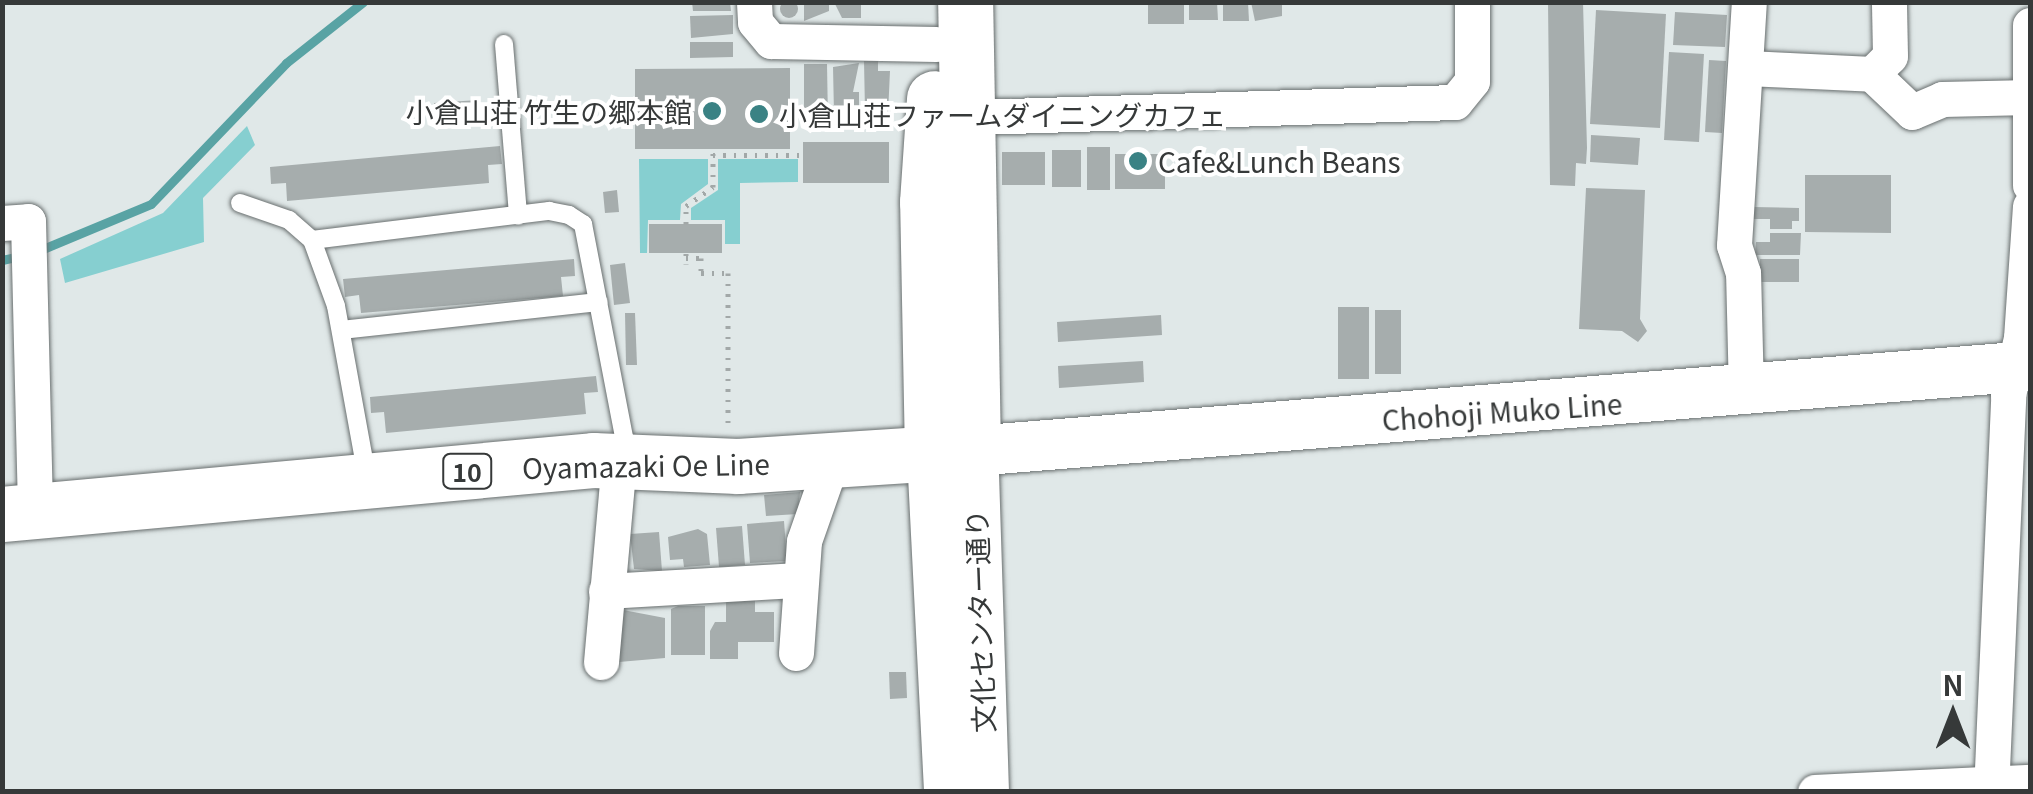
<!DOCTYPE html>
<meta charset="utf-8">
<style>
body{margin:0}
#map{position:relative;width:2033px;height:794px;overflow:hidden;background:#e0e8e8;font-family:Georgia,"Noto Sans JP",serif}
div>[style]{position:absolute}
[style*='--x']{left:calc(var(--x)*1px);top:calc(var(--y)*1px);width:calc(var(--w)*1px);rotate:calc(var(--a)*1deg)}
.green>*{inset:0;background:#86cfd0}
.stream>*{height:9px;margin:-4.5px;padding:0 4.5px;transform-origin:4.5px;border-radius:4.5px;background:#59a3a4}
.building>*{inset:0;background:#a6adad}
.round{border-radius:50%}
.path>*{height:5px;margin-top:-2.5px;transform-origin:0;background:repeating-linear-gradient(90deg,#a2a8a8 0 2.5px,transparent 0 10.5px)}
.roads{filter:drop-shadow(0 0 2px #696f6f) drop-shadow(0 0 2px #696f6f)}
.lane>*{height:18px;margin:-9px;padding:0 9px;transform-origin:9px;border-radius:9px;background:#fff}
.street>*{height:35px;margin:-17.5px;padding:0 17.5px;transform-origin:17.5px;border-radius:17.5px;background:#fff}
.secondary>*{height:50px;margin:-25px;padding:0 25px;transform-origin:25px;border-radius:25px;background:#fff}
.primary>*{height:55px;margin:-27.5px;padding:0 27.5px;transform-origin:27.5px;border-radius:27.5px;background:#fff}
.dots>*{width:28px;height:28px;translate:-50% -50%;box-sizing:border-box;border:5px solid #fff;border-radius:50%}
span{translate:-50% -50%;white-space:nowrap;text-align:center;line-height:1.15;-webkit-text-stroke:8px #fff;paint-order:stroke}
.shield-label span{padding:2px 8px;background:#fff;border:2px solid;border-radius:8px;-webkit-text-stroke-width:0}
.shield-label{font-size:25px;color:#363939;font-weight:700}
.poi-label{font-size:28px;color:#363939}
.right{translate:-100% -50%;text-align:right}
.left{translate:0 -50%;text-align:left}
.street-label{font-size:28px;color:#363939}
.frame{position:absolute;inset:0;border:5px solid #363939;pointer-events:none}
.north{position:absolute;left:1903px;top:664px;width:100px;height:100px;-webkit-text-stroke:8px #fff;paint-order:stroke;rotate:0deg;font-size:28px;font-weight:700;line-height:40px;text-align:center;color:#363939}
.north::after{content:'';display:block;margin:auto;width:35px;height:45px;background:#363939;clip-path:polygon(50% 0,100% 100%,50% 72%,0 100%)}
</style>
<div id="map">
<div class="green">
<i style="clip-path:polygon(247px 126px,255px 145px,203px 198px,204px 242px,65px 283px,60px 259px,163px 213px)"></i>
<i style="clip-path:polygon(639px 159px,708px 159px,708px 184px,681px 204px,680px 220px,648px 220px,647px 253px,640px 253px)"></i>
<i style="clip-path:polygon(718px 159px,798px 159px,798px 182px,740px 183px,740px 244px,725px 244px,725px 220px,691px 220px,691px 208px,718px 190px)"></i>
</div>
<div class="stream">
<i style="--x:38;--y:251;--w:122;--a:-22.6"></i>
<i style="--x:151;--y:204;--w:195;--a:-46.2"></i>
<i style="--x:286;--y:63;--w:98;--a:-38.4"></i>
<i style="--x:2;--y:260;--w:22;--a:-13"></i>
</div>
<div class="building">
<i class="round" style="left:780px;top:0;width:18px;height:18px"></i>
<i style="clip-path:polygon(692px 2px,730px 2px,731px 11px,693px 11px)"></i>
<i style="clip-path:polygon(804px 2px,829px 2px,829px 11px,804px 21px)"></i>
<i style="clip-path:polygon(834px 2px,861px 4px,861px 18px,842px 18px)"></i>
<i style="clip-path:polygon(1148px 2px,1184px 2px,1184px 24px,1148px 24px)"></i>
<i style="clip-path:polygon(1189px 2px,1217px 2px,1218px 20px,1189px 20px)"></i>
<i style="clip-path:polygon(1223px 2px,1248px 2px,1249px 21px,1223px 21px)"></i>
<i style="clip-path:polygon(1251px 2px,1282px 2px,1282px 16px,1255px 21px)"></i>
<i style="clip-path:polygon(1548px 2px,1583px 2px,1587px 148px,1586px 164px,1576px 163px,1575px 186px,1550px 185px)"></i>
<i style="clip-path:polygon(1596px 10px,1666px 14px,1660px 128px,1590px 124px)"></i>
<i style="clip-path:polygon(1675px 12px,1727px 15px,1725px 47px,1673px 45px)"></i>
<i style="clip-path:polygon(733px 15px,733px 34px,691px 38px,690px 16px)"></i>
<i style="clip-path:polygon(690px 42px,733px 42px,733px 57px,690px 58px)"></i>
<i style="clip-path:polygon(1669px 52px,1704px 54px,1699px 142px,1664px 140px)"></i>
<i style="clip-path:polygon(1709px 60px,1726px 61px,1722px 133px,1705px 132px)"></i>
<i style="clip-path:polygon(864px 61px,878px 61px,878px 71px,890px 71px,888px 114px,865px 111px)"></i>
<i style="clip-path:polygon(859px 63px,853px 92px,859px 92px,859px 113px,834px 114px,833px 67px)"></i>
<i style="clip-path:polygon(804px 64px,827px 64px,828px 121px,804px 121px)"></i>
<i style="clip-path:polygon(790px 68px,790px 149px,635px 149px,635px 69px)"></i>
<i style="clip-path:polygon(478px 100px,481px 125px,436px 129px,434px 103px)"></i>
<i style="clip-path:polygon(1591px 135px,1640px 138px,1638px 165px,1590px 162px)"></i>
<i style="clip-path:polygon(803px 142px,889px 142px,889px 183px,803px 183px)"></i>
<i style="clip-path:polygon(500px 146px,502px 164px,488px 165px,489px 183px,287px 201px,286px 183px,271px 184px,270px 167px)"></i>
<i style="clip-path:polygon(1087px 147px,1110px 147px,1110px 190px,1087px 190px)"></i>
<i style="clip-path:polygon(1052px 150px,1081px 150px,1081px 187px,1052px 187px)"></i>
<i style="clip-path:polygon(1002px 152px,1045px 152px,1045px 185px,1002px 185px)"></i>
<i style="clip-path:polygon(1115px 154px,1165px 154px,1165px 189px,1115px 189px)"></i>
<i style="clip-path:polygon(1805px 175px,1891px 175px,1891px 233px,1805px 232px)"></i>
<i style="clip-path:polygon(1586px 188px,1645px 190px,1640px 319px,1647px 331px,1638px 342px,1622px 331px,1579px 329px)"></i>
<i style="clip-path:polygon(617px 190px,619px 212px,605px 213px,603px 192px)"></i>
<i style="clip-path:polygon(1753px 207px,1799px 208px,1799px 221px,1792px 221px,1792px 229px,1770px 229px,1770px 219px,1753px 219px)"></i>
<i style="clip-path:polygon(649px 224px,722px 224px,722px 253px,649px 253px)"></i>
<i style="clip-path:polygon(1770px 233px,1801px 233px,1800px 255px,1755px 255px,1756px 242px,1770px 242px)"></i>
<i style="clip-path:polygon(574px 259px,575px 276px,561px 277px,563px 296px,361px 313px,359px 295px,345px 297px,343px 279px)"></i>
<i style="clip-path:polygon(1760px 259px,1799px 259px,1799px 282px,1760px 282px)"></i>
<i style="clip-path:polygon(625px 263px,630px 303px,614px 305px,610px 265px)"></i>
<i style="clip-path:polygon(1338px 307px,1369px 307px,1369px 379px,1338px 379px)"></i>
<i style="clip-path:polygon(1375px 310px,1401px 310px,1401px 374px,1375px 374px)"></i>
<i style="clip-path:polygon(625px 313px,635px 313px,637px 365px,626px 365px)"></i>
<i style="clip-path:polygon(1161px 315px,1162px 335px,1058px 342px,1057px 322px)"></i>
<i style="clip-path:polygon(1143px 361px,1144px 382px,1059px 388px,1058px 366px)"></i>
<i style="clip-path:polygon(596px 376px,598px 392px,584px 393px,586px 414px,386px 433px,384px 412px,371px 413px,370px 397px)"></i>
<i style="clip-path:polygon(800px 492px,798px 514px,766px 516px,764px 495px)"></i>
<i style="clip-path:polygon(784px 521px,787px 561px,750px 563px,747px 524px)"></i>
<i style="clip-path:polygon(742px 526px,745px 565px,719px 567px,716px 528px)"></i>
<i style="clip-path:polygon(698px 529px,707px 534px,710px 565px,684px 567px,683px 559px,670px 560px,668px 537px)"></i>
<i style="clip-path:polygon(659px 532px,662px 571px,634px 569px,630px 534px)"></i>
<i style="clip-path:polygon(726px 598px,755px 598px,755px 612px,774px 612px,774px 642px,738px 642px,738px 659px,710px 659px,710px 631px,715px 622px,726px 622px)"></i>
<i style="clip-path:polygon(678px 606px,705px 606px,705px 655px,671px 655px,671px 609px)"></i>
<i style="clip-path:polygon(623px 610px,665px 618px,665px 658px,619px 662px)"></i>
<i style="clip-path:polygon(889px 672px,906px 672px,907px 698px,890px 699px)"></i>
</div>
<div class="path">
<i style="--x:713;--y:155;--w:90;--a:0"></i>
<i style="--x:686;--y:224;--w:18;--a:-90"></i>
<i style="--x:686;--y:206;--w:33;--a:-35"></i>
<i style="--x:713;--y:187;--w:38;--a:-90"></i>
<i style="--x:686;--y:253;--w:11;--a:90"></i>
<i style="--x:686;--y:258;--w:15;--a:0"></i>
<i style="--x:701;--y:258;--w:15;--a:90"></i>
<i style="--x:701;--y:273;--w:27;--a:0"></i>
<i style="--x:728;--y:273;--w:153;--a:90"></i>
</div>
<div class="roads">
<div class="lane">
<i style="--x:504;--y:44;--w:172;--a:85.3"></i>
<i style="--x:240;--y:203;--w:52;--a:19.1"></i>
<i style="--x:289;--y:220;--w:30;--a:41"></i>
<i style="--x:312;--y:240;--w:239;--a:-7"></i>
<i style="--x:549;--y:211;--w:20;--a:11"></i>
<i style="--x:569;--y:215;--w:17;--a:33"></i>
<i style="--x:583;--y:224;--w:217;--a:79.1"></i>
<i style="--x:624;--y:437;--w:18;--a:103"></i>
<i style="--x:312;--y:240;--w:70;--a:70"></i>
<i style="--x:336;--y:306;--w:174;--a:79.7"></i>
<i style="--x:341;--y:330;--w:259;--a:-6.2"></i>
</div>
<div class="street">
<i style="--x:754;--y:2;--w:20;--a:87"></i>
<i style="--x:755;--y:22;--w:25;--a:50"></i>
<i style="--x:771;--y:41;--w:165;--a:1"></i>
<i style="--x:2030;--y:25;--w:160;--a:90"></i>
<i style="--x:1747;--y:68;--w:125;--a:2.7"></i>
<i style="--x:1872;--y:74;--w:55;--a:43.5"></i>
<i style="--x:1912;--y:112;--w:33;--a:-23"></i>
<i style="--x:1942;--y:99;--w:88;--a:-1.3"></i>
<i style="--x:1872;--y:74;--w:25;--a:-45"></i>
<i style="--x:1890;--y:56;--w:54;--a:-91.1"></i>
<i style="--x:946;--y:118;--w:509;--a:-1.8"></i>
<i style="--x:1455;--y:102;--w:27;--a:-51"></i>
<i style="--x:1472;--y:81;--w:79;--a:-90"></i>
<i style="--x:2;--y:223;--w:26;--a:-4"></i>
<i style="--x:28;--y:221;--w:289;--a:88.6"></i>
<i style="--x:1746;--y:393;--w:120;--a:-91.4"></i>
<i style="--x:1743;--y:273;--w:29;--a:-108"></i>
<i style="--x:1734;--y:245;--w:243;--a:-86.5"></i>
<i style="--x:606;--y:591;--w:193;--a:-3.3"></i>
<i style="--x:796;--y:653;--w:112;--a:-85.9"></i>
<i style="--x:804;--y:541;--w:85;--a:-70.7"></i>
<i style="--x:601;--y:662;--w:203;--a:-84.9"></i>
<i style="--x:1815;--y:792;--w:215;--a:-2.7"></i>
<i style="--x:1991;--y:792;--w:397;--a:-87.5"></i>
<i style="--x:2008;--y:395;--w:58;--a:-77.2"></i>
<i style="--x:2021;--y:338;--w:132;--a:-86.1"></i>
</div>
<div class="secondary">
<i style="--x:932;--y:455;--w:337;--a:87.1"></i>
<i style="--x:984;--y:792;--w:341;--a:-91.8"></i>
<i style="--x:973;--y:451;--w:1060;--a:-4.6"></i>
</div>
<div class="primary">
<i style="--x:932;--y:455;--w:253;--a:-91.1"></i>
<i style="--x:927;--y:202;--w:104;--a:-86.1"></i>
<i style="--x:2;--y:514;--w:593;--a:-5.22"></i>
<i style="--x:593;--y:460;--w:145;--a:2.4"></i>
<i style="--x:738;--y:466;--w:235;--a:-3.7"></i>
<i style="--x:973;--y:451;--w:449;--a:-91"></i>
</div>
</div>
<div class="dots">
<i style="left:712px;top:111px;background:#3a8284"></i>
<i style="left:759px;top:114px;background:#3a8284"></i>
<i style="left:1138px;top:161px;background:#3a8284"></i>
</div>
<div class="shield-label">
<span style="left:467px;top:471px">10</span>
</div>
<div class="poi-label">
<span class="right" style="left:692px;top:111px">小倉山荘 竹生の郷本館</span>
<span class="left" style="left:779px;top:114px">小倉山荘ファームダイニングカフェ</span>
<span class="left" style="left:1158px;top:161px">Cafe&amp;Lunch Beans</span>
</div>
<div class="street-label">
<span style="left:1502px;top:411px;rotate:-4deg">Chohoji Muko Line</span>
<span style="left:646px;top:465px;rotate:-1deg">Oyamazaki Oe Line</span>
<span style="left:979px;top:621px;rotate:-92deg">文化センター通り</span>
</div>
<div class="frame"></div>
<div class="north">N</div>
</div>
